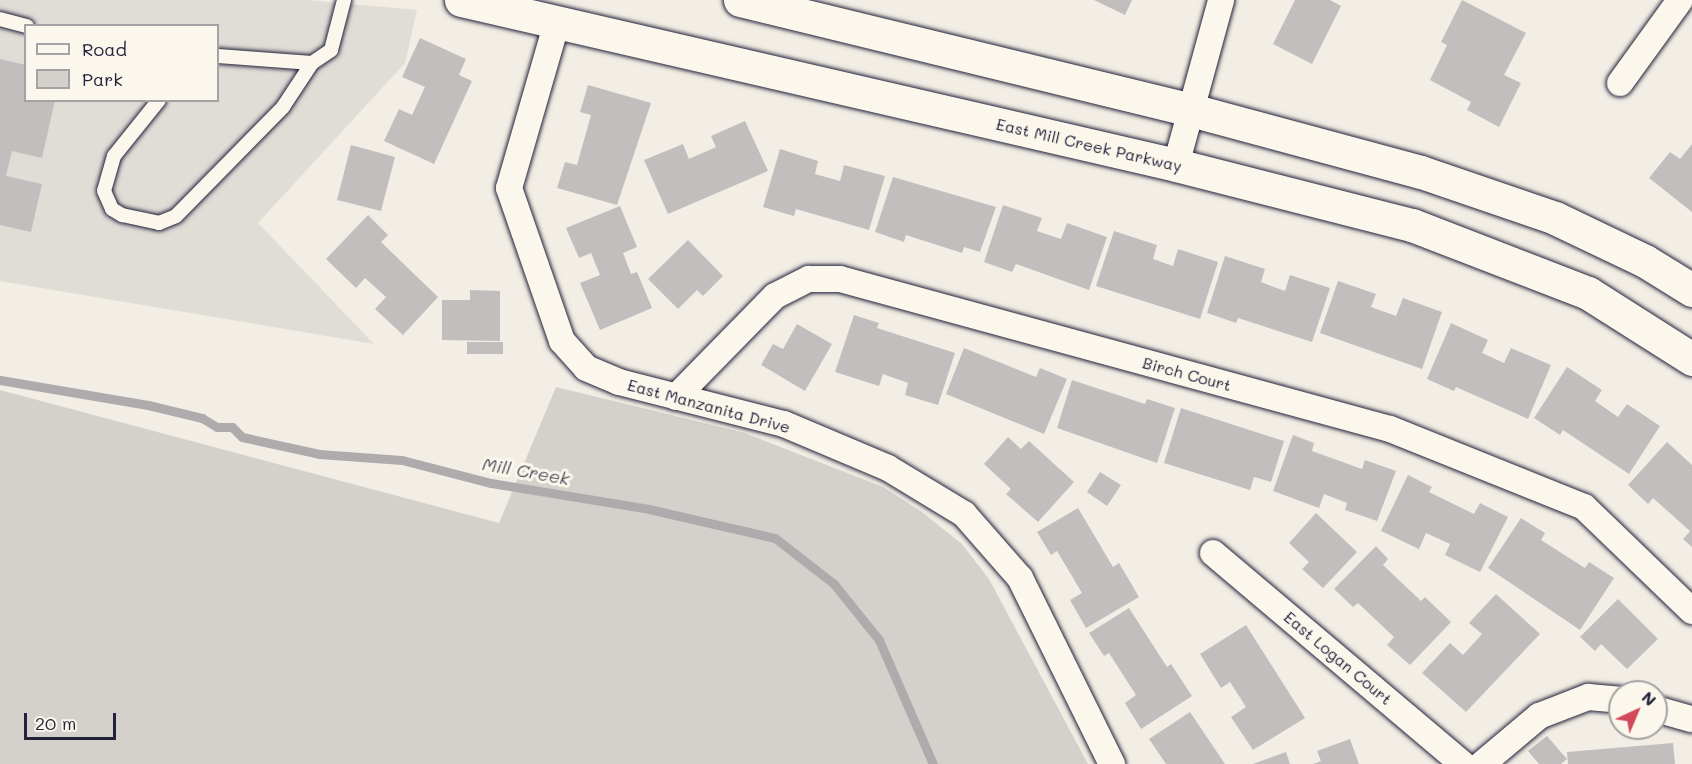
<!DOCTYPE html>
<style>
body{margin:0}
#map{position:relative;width:1692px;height:764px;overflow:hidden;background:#f2eee5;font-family:Mali,sans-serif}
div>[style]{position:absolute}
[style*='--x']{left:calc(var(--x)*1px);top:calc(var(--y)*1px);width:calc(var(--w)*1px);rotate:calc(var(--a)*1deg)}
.built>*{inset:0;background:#e0dcd6}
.green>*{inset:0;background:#d4d1cc}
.stream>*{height:9px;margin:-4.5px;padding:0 4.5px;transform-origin:4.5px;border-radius:4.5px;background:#aeabad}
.building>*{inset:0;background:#c2bebe}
.roads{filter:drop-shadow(0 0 2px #22223b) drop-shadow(0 0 2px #22223b)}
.lane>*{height:14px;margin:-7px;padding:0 7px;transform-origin:7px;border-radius:7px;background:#fbf7ec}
.street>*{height:26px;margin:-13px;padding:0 13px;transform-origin:13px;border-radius:13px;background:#fbf7ec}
.secondary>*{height:33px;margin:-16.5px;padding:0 16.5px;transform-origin:16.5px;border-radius:16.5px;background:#fbf7ec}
span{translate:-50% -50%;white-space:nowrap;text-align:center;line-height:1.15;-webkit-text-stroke:6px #fbf7ec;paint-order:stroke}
.street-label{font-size:16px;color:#22223b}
.water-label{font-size:18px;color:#535263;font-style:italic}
.legend{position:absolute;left:24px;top:24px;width:195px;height:78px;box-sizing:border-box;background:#fbf7ec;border:2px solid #a4a2a5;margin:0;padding:8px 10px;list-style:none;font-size:18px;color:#22223b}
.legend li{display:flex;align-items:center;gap:12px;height:30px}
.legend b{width:30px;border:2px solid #a4a2a5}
.north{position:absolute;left:1608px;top:680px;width:60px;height:60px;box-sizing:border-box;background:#fbf7ec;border:2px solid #a4a2a5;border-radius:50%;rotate:44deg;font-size:16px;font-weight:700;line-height:24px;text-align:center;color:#22223b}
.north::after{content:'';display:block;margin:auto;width:21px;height:27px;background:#d1495b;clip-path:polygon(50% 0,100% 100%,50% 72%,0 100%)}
.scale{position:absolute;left:24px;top:713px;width:92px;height:27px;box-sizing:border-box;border:3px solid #22223b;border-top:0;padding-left:8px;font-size:18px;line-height:21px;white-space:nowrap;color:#22223b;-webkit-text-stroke:4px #fbf7ec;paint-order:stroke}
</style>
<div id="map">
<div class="built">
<i style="clip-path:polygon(evenodd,0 0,307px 0,417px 10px,405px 63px,258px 223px,374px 344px,0 281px,0 0,26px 26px,218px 26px,218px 100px,26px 100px,26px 26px)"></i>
</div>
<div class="green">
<i style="clip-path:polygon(556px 387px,745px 433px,883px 487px,922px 512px,962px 544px,989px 579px,1088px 764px,0 764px,0 390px,499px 523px)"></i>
</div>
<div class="stream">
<i style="--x:0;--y:380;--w:150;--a:9.6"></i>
<i style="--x:148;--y:405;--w:56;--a:13.5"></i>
<i style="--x:202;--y:418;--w:17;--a:31"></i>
<i style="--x:217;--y:427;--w:15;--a:0"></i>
<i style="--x:232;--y:427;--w:14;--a:45"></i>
<i style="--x:242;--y:437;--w:79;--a:12.4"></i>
<i style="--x:319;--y:454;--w:83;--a:4.1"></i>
<i style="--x:402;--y:460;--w:92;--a:14.5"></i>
<i style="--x:491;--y:483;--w:160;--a:9.3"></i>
<i style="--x:649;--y:509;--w:129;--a:13"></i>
<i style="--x:775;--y:538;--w:75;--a:37.9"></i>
<i style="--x:834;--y:584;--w:72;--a:51.2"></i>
<i style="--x:879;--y:640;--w:135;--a:66.5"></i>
</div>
<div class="building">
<i style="clip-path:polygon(1094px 0,1132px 0,1125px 15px)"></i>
<i style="clip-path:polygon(1295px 0,1330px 0,1341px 6px,1312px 64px,1273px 44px)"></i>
<i style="clip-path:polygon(1462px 0,1526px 33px,1504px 75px,1521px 83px,1499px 127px,1467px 110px,1471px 102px,1430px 80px,1447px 45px,1441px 42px)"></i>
<i style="clip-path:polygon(420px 38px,466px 59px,459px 75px,472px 81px,434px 164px,384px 141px,399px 109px,412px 115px,425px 87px,402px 77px)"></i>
<i style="clip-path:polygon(0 59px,26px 65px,26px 100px,55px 100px,42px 158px,12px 151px,6px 176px,42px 184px,31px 232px,0 225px)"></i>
<i style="clip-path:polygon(588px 85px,651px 103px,617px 205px,557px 188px,565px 162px,577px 165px,591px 115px,580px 112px)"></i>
<i style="clip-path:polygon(745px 121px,768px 171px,668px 214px,644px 160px,683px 144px,689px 159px,716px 147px,711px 136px)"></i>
<i style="clip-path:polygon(1692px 144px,1692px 212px,1649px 178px,1670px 152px,1680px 159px)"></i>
<i style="clip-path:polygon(351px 145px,395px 157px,381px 211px,337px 200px)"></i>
<i style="clip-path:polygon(780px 149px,818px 161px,815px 174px,840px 181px,844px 165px,885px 176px,869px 230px,796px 209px,794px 216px,763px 207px)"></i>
<i style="clip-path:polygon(893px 177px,996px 207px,980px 252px,964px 247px,962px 253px,906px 235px,904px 242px,875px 232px)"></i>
<i style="clip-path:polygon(1003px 205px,1042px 218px,1037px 231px,1061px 239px,1067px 223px,1107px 237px,1089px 290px,1016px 264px,1012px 272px,984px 262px)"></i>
<i style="clip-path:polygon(620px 206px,637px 247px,623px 253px,631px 274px,637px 272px,652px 308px,600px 330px,580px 283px,600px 275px,591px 253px,579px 258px,566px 228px)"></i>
<i style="clip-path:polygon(368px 215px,388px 235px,381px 242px,438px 297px,403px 335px,375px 309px,386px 297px,365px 278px,356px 288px,326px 259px)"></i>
<i style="clip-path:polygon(1114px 231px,1157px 245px,1153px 259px,1173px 266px,1178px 249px,1218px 262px,1200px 319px,1096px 286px)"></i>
<i style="clip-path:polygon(688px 240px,723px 276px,703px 296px,697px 290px,678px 309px,648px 279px)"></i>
<i style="clip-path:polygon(1225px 256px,1265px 269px,1261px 282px,1285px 291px,1290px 275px,1330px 288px,1312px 342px,1238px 318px,1236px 323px,1207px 313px)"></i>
<i style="clip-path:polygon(1338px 281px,1376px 294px,1371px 307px,1396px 316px,1403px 298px,1442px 312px,1422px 369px,1320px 333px)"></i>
<i style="clip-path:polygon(470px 290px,500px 291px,500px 341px,442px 340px,442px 300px,470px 300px)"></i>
<i style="clip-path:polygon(854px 315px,879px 323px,877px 328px,955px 353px,938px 405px,905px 395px,908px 383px,883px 374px,879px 386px,835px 372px)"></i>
<i style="clip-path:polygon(1451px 323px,1488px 340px,1482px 353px,1504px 363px,1511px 348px,1551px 365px,1528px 419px,1456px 387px,1454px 391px,1427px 379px)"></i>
<i style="clip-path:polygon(797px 324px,832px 344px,805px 391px,761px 365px,773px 344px,783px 349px)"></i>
<i style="clip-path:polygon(467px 342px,503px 342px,503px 354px,467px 354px)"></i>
<i style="clip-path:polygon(964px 348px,1036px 377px,1040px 368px,1067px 379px,1044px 434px,946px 394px)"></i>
<i style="clip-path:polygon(1567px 367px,1602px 390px,1595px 401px,1618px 417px,1627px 404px,1660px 426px,1629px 474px,1563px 430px,1560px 435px,1534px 418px)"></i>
<i style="clip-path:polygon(1072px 380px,1145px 404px,1147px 399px,1175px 408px,1157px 463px,1057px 428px)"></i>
<i style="clip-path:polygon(1181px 408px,1284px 441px,1271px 482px,1254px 477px,1250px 490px,1164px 463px)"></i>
<i style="clip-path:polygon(1293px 435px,1314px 443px,1312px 451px,1362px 469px,1365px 460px,1396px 471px,1377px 521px,1345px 510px,1347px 503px,1324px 494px,1319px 508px,1273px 491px)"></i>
<i style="clip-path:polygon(1008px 437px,1021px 449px,1029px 441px,1074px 482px,1038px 522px,1006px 494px,1011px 489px,984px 464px)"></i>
<i style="clip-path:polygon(1667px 442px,1692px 465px,1692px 547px,1683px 539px,1690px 531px,1653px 498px,1648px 504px,1628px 485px)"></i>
<i style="clip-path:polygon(1100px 472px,1121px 485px,1107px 506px,1087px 492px)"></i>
<i style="clip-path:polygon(1408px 475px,1432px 487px,1429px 492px,1474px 514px,1480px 503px,1508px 517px,1480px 572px,1445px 555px,1450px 544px,1426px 533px,1419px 549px,1381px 531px)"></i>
<i style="clip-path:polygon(1078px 508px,1113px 567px,1119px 563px,1139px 597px,1086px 628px,1070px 600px,1082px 593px,1057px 551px,1051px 555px,1037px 532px)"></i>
<i style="clip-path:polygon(1316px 513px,1357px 552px,1323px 588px,1302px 569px,1309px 562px,1289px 543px)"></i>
<i style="clip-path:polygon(1521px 518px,1545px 533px,1541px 540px,1585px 568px,1589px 562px,1614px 578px,1580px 630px,1488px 568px)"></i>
<i style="clip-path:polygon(1376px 546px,1388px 559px,1383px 565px,1421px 601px,1425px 597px,1451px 622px,1410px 665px,1387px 645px,1394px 637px,1358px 603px,1353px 607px,1334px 589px)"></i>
<i style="clip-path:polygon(1496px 594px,1540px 634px,1466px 712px,1422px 673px,1450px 643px,1463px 655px,1482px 634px,1469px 623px)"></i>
<i style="clip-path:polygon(1618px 599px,1658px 639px,1627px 669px,1601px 644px,1595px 651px,1580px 637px)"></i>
<i style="clip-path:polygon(1129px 608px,1167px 667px,1171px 664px,1192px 696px,1141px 729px,1125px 703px,1136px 695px,1109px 653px,1104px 656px,1089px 633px)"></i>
<i style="clip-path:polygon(1246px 625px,1305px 718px,1253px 750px,1231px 717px,1246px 707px,1230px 682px,1221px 688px,1200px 654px)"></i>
<i style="clip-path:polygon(1190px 712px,1225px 764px,1166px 764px,1149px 739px)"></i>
<i style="clip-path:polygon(1547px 736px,1567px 759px,1561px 764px,1539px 764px,1528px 751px)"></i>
<i style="clip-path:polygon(1350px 739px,1359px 764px,1313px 764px,1321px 761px,1317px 751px)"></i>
<i style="clip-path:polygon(1673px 743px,1675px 764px,1568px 764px,1567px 752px)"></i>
<i style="clip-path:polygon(1286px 752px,1290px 764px,1253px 764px)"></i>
</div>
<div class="roads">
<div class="lane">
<i style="--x:0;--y:19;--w:28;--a:15"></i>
<i style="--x:218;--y:56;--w:94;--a:4.3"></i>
<i style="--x:312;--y:63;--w:23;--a:-34"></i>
<i style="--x:331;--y:50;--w:52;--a:-75.4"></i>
<i style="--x:159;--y:100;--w:72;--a:128.8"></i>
<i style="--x:114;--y:156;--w:36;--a:106"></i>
<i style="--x:104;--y:191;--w:20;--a:66"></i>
<i style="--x:112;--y:209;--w:12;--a:31"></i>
<i style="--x:122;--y:215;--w:38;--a:12"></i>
<i style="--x:159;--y:223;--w:18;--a:-22"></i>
<i style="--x:176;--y:216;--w:153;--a:-45.5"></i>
<i style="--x:283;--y:107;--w:53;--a:-56.6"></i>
</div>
<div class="street">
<i style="--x:557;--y:22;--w:173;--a:106.1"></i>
<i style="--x:509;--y:188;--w:162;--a:70.9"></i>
<i style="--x:562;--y:341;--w:36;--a:48"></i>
<i style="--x:586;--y:368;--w:36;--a:23"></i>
<i style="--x:619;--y:382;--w:170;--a:14.3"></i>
<i style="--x:784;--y:424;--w:113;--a:22.9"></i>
<i style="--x:888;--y:468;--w:89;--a:31.2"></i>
<i style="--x:964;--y:514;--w:85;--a:48.8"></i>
<i style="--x:1020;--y:578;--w:208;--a:63.7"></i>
<i style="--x:1620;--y:83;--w:102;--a:-54.1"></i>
<i style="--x:1176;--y:165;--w:171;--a:-74.7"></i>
<i style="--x:676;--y:397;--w:141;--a:-45.6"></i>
<i style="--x:775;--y:296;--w:38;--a:-27"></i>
<i style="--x:809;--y:279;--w:31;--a:0"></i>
<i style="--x:840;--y:279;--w:570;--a:15.26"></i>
<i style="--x:1390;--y:429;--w:209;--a:21.9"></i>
<i style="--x:1584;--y:507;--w:150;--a:43.9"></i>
<i style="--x:1213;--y:553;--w:327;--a:40.2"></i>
<i style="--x:1656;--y:709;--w:37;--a:16"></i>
<i style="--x:1482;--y:764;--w:75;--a:-40.1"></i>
<i style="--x:1539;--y:716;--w:53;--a:-21.2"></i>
<i style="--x:1588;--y:697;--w:32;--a:5"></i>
</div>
<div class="secondary">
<i style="--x:461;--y:0;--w:734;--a:12.99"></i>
<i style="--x:1176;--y:165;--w:244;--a:14.3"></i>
<i style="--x:1412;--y:225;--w:189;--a:21.1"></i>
<i style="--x:1588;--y:293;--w:123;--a:32.4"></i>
<i style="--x:740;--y:0;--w:464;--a:13.7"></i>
<i style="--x:1191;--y:110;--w:238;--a:15.1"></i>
<i style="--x:1421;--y:172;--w:142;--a:18.9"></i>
<i style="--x:1555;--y:218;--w:100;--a:25.5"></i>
<i style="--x:1645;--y:261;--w:55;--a:31.7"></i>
</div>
</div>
<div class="street-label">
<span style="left:1089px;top:145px;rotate:13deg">East Mill Creek Parkway</span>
<span style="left:1187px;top:374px;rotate:15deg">Birch Court</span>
<span style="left:709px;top:406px;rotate:15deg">East Manzanita Drive</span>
<span style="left:1338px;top:658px;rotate:40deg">East Logan Court</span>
</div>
<div class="water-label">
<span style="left:526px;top:471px;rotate:10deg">Mill Creek</span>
</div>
<ul class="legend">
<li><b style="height:8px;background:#fbf7ec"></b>Road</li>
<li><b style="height:16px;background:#d4d1cc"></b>Park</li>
</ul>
<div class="north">N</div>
<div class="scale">20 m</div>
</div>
